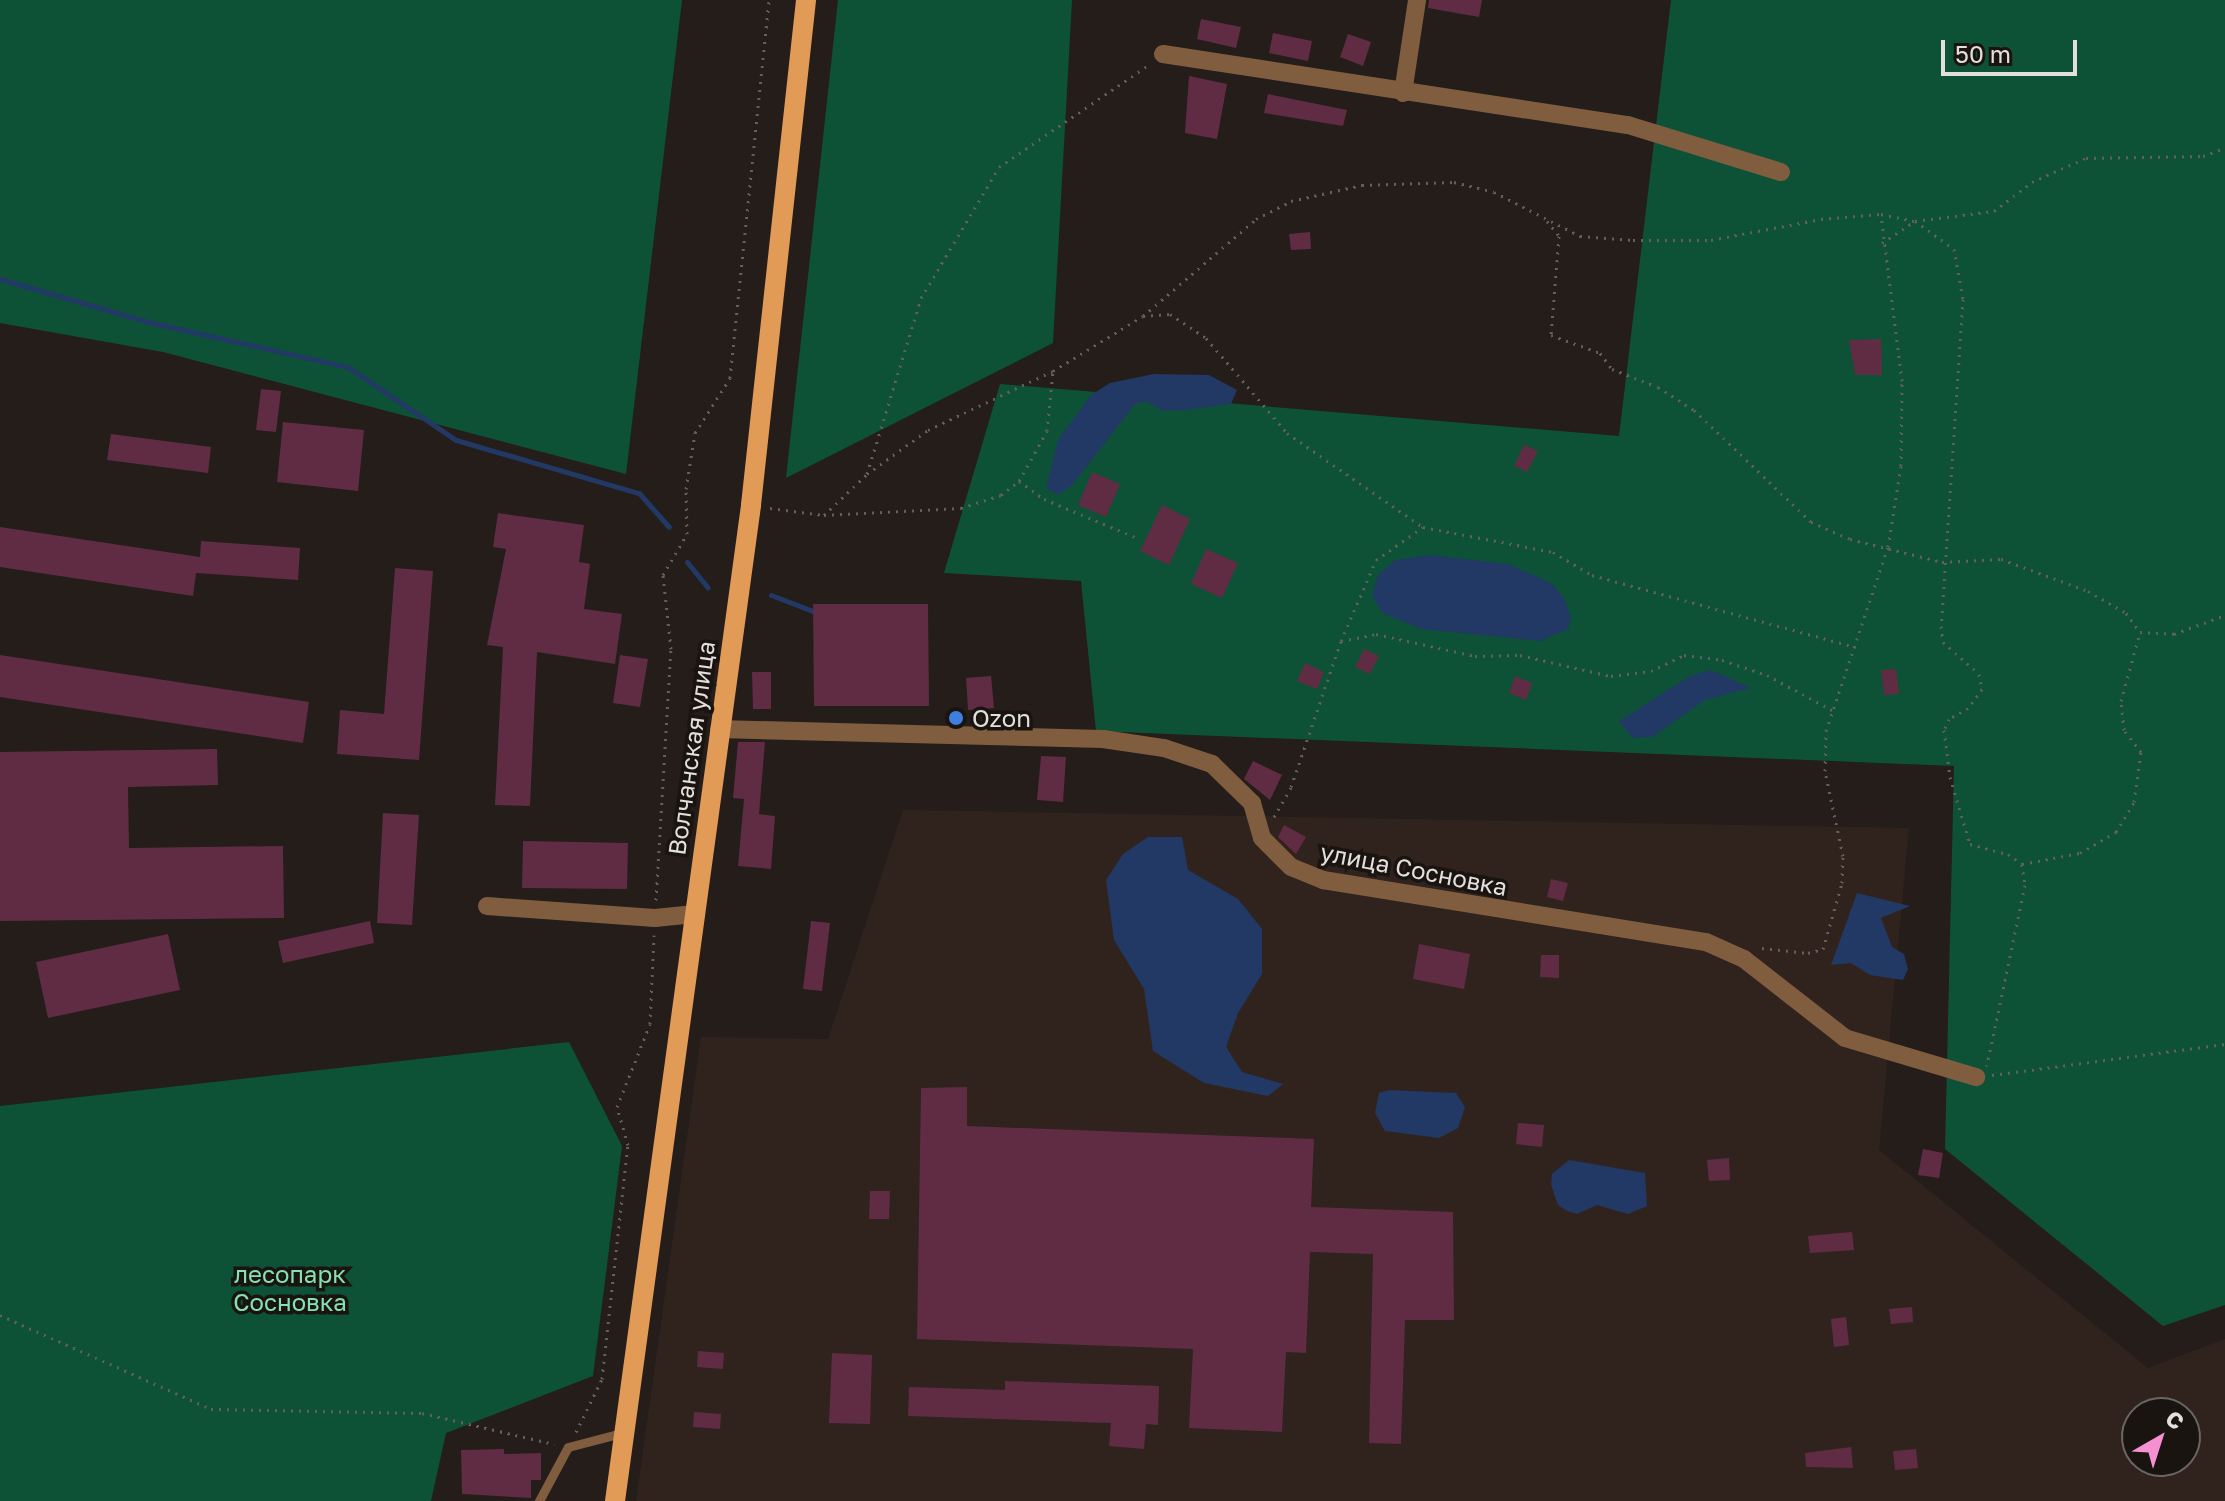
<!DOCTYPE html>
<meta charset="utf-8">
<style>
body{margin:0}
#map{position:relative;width:2225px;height:1501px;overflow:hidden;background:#241d1a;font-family:"Golos Text",sans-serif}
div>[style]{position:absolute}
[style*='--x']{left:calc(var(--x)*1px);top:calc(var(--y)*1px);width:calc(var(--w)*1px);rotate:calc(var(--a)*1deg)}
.built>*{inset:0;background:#30231e}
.forest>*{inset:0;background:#0d5236}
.water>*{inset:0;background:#213964}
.stream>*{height:5px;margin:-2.5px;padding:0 2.5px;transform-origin:2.5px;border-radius:2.5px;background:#213964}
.building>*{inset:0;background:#5f2c44}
.path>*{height:3px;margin-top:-1.5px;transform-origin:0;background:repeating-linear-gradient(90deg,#645e5c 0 2px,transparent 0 8px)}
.service>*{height:9px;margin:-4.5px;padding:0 4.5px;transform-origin:4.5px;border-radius:4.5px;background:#7f5d3e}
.minor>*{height:18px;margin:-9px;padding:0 9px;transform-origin:9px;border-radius:9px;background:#7f5d3e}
.primary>*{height:20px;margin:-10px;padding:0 10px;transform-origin:10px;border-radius:10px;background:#e29a57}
.dots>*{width:22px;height:22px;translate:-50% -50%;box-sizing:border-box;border:4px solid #1a1411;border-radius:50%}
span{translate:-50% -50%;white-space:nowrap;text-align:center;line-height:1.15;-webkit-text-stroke:7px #1a1411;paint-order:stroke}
.poi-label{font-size:24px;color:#e3dfdd}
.left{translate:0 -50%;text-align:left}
.street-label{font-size:24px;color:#e3dfdd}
.park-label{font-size:24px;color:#85e1b2}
.north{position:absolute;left:2121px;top:1397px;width:80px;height:80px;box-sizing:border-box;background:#1a1411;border:2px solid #6a6563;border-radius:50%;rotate:39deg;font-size:22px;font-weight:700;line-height:32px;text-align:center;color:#e3dfdd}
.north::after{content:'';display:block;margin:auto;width:28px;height:36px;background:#f590d1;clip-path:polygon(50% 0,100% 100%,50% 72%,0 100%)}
.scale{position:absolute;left:1941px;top:40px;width:136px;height:36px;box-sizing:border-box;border:4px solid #e3dfdd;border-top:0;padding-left:10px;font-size:24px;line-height:28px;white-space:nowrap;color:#e3dfdd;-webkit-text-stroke:6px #1a1411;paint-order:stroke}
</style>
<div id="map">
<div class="built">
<i style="clip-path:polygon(evenodd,903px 810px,1909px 828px,1879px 1150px,2148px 1368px,2225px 1339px,2225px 1501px,636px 1501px,701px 1037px,828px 1039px,903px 810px,2137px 1413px,2185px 1413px,2185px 1461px,2137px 1461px,2137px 1413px)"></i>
</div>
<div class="forest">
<i style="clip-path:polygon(0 0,682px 0,626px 474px,163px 352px,0 323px)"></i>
<i style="clip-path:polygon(838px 0,1072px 0,1053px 343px,786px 478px)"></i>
<i style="clip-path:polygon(1671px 0,2225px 0,2225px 1305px,2163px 1326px,1945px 1149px,1954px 766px,1096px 731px,1081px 581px,944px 573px,1000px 384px,1619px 436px)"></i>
<i style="clip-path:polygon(569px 1042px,622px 1146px,593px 1376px,446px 1433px,431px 1501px,0 1501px,0 1106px)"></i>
</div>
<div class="water">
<i style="clip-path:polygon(1154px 374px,1209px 375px,1237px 390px,1231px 404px,1184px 410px,1163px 411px,1145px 401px,1135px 404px,1073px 484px,1058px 495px,1046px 488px,1058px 440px,1091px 395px,1110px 383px)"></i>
<i style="clip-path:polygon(1429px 555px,1508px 564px,1551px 583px,1564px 598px,1571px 618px,1568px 629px,1540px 641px,1421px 629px,1382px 613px,1372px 595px,1378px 575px,1395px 560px)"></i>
<i style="clip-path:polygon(1711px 670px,1751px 688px,1705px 700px,1652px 737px,1632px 738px,1619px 721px,1690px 676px)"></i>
<i style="clip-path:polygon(1148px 837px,1182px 837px,1188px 870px,1238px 899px,1262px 929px,1262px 974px,1238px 1013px,1226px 1047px,1242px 1072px,1283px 1084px,1268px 1096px,1204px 1083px,1153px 1051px,1144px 989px,1114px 940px,1106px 880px,1123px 854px)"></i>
<i style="clip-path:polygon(1857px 893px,1910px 906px,1881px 918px,1892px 947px,1904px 954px,1908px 969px,1903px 980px,1870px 975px,1851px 963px,1831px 965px)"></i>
<i style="clip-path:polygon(1389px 1090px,1456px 1093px,1465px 1107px,1458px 1128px,1439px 1138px,1385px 1131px,1375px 1113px,1379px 1093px)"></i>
<i style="clip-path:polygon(1569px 1160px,1645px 1173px,1647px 1206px,1628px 1214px,1597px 1205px,1577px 1214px,1567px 1211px,1558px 1205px,1551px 1185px,1552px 1174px)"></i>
</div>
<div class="stream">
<i style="--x:0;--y:279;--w:154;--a:16.2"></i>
<i style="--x:148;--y:322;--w:205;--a:12.7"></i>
<i style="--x:348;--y:367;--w:130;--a:34.1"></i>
<i style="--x:456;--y:440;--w:191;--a:16.2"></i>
<i style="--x:639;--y:493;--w:45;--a:48.6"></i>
<i style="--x:687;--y:562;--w:33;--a:51"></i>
<i style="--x:771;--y:595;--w:50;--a:21"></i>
</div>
<div class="building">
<i style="clip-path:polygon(1429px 0,1482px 0,1479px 17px,1428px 8px)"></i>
<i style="clip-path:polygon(1201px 19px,1241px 27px,1236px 48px,1197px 39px)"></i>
<i style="clip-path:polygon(1273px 33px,1312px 41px,1308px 61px,1269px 53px)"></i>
<i style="clip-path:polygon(1348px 34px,1371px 42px,1363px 66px,1340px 57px)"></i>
<i style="clip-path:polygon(1189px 76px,1227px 84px,1217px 139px,1185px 133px)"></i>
<i style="clip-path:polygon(1268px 94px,1347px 110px,1343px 126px,1264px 113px)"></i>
<i style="clip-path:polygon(1310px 232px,1311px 249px,1291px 250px,1289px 234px)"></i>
<i style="clip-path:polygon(1881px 339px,1882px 375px,1855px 375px,1849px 340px)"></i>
<i style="clip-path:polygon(261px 389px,281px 391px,276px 432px,256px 430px)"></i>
<i style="clip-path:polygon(283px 422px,364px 430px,358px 491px,277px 482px)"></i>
<i style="clip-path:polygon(111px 434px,211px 447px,208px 473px,107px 460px)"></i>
<i style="clip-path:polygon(1524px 445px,1538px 451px,1527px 472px,1514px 466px)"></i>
<i style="clip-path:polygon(1092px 472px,1120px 484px,1106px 517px,1078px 505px)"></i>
<i style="clip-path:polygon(1162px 505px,1190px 519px,1169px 565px,1140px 551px)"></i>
<i style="clip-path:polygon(498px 513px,584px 525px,579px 562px,590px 564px,584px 609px,622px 614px,615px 664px,537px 652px,530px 806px,495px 805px,503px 647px,487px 645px,506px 549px,493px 547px)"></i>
<i style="clip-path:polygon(0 527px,200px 557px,201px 541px,300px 548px,298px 580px,196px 573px,193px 596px,0 567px)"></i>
<i style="clip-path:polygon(1206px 549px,1238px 563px,1222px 598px,1191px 584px)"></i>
<i style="clip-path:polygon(395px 568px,433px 571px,419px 760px,337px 754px,340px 710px,384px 714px)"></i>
<i style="clip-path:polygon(813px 604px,928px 604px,929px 706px,814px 706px)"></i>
<i style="clip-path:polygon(1364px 649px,1379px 656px,1370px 674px,1355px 667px)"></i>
<i style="clip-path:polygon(0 655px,309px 702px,303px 743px,0 697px)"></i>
<i style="clip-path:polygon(620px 655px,648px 659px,640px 707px,613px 703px)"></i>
<i style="clip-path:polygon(1305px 663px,1324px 672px,1317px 689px,1297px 681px)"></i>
<i style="clip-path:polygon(1896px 669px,1899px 694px,1884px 695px,1881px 670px)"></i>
<i style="clip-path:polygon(752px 672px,771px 672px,771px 709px,753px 709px)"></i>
<i style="clip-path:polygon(991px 676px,994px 708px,968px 710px,966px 678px)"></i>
<i style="clip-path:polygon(1515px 676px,1532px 683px,1526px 700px,1509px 693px)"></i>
<i style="clip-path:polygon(738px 742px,765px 742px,759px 814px,775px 816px,771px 869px,738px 866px,744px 799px,733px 798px)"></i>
<i style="clip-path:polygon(217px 749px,218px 785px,128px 787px,129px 848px,283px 846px,284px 918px,0 921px,0 752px)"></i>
<i style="clip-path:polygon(1041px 756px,1066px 757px,1063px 802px,1037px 800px)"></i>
<i style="clip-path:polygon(1253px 761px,1282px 775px,1270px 800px,1244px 779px)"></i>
<i style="clip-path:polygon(383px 813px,419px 815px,412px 925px,377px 923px)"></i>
<i style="clip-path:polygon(1284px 825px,1306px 837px,1296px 854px,1278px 837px)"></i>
<i style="clip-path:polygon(523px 841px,628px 843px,627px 889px,522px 888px)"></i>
<i style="clip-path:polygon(1551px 879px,1568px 883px,1563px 901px,1547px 897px)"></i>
<i style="clip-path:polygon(370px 921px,374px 943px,283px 963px,278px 941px)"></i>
<i style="clip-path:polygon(811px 921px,830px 923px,822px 991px,803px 989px)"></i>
<i style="clip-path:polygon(168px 934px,180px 990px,48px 1018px,36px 962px)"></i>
<i style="clip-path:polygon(1419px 944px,1470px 954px,1464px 989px,1413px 979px)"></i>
<i style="clip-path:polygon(1541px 955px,1559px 955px,1559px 978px,1540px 977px)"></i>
<i style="clip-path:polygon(967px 1087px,967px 1126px,1314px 1139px,1311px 1207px,1453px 1212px,1454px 1320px,1405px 1320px,1401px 1444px,1369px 1443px,1373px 1254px,1310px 1252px,1306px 1353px,1286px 1352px,1282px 1432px,1189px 1428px,1193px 1349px,917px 1339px,921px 1088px)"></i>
<i style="clip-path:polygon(1518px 1123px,1544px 1125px,1542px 1147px,1516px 1144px)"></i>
<i style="clip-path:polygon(1923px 1149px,1943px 1153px,1939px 1178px,1918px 1175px)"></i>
<i style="clip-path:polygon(1729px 1158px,1730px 1180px,1709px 1181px,1707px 1160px)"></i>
<i style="clip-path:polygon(870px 1191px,890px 1191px,889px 1219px,869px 1219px)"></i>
<i style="clip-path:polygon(1852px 1232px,1854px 1250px,1810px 1253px,1808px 1236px)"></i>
<i style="clip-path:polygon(1912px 1307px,1913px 1322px,1891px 1324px,1889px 1309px)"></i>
<i style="clip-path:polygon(1846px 1317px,1849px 1345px,1834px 1347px,1831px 1319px)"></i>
<i style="clip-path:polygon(698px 1351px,724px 1353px,723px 1369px,697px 1367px)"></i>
<i style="clip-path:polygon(832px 1353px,872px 1355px,870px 1424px,829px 1423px)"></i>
<i style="clip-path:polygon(1005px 1381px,1159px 1386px,1158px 1425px,1146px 1424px,1144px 1449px,1109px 1446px,1111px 1423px,908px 1416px,909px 1387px,1005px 1390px)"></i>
<i style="clip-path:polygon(694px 1412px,721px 1414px,720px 1429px,693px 1427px)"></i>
<i style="clip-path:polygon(1851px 1447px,1853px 1468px,1806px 1467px,1805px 1453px)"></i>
<i style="clip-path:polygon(504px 1449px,504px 1454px,541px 1453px,541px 1480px,531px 1480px,531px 1498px,462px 1494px,461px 1450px)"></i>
<i style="clip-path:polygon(1916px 1449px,1918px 1468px,1895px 1470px,1893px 1451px)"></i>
</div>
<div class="path">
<i style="--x:1547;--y:221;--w:19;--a:51"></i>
<i style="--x:1559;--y:236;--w:99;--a:94.6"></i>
<i style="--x:1551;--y:335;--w:52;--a:20.2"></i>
<i style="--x:1600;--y:353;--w:20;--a:53"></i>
<i style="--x:1612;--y:369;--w:49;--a:21.4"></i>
<i style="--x:1658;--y:387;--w:43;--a:32.6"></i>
<i style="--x:1694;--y:410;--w:162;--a:43.7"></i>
<i style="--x:1811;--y:522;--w:43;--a:23.6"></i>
<i style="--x:1850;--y:539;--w:95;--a:14"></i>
<i style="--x:1942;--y:562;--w:59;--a:-2.9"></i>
<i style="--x:2001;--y:559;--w:93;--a:20.2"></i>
<i style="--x:2088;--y:591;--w:44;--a:30.1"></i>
<i style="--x:2126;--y:613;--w:24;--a:54"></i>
<i style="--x:2140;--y:632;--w:34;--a:3"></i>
<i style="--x:2174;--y:634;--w:54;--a:-20.4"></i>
<i style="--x:1882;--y:243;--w:40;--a:-34"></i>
<i style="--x:1915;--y:221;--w:80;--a:-7.2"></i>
<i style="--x:1994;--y:211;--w:48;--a:-37.3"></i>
<i style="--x:2032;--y:182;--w:59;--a:-24"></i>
<i style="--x:2086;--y:158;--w:117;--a:-1"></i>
<i style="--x:2203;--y:156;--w:23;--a:-20"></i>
<i style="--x:1143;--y:316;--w:27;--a:-4"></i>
<i style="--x:1170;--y:314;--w:43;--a:33.7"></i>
<i style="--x:1206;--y:338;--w:125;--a:49.5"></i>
<i style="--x:1287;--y:433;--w:165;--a:34.7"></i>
<i style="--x:1423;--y:527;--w:132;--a:10.9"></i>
<i style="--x:1553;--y:552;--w:45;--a:30.5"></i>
<i style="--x:1592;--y:575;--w:273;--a:15.3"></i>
<i style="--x:867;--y:474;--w:75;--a:-35.8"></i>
<i style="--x:928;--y:430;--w:138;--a:-25.3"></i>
<i style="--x:1053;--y:371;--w:105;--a:-31.4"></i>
<i style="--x:1143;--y:316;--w:149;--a:-40.6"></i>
<i style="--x:1256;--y:219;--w:39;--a:-27"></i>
<i style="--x:1291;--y:201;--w:73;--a:-12.7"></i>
<i style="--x:1362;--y:185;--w:92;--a:-1.9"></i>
<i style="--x:1454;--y:182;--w:41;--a:14"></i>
<i style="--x:1494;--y:192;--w:97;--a:27.1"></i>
<i style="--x:1580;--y:236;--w:53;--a:4.3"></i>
<i style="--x:1633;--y:240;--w:78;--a:0"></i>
<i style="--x:1711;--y:240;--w:112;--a:-10.8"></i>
<i style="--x:1821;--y:219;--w:60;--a:-4.8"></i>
<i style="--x:1881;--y:214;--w:35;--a:12"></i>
<i style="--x:1915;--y:221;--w:48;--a:35.7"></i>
<i style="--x:1954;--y:249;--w:51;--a:79.8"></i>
<i style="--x:1963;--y:299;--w:328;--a:93.8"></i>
<i style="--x:1941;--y:626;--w:16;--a:83"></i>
<i style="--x:1943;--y:642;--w:48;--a:41.6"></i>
<i style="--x:1979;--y:674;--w:15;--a:79"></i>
<i style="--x:1982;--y:689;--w:24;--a:126"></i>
<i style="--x:1968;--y:708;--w:22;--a:150"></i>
<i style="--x:1949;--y:719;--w:12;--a:114"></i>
<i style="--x:1944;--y:730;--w:47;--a:82.7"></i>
<i style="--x:1950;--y:777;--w:70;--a:73.4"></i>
<i style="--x:1970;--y:844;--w:39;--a:15"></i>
<i style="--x:2008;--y:854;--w:17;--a:36"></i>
<i style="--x:2022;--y:864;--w:21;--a:82"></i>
<i style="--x:2025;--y:885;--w:185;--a:101.9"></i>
<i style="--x:1019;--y:481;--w:31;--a:36"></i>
<i style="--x:1044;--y:499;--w:99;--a:22.7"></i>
<i style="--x:770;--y:508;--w:54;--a:7.4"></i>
<i style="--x:824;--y:515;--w:59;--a:-43.6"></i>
<i style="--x:867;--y:474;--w:184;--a:-72.9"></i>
<i style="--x:921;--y:298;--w:152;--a:-59.2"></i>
<i style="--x:999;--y:167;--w:183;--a:-34.3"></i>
<i style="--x:824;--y:515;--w:137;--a:-2.9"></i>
<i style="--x:961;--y:508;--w:42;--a:-18"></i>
<i style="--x:1001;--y:495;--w:23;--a:-38"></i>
<i style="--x:1019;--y:481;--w:57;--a:-60.8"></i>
<i style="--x:1047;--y:431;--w:60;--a:-84.3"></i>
<i style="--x:1341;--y:641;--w:36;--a:-11"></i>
<i style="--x:1376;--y:634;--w:101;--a:12.5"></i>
<i style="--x:1475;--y:656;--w:45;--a:-1.3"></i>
<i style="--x:1520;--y:655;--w:93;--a:13"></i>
<i style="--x:1611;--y:676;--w:40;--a:-7.1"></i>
<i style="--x:1651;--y:671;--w:37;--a:-26"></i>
<i style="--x:1684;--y:655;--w:38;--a:7"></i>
<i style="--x:1722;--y:660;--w:47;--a:18.4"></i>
<i style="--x:1767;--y:675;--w:74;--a:28.3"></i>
<i style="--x:1274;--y:817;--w:34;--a:-60"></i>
<i style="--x:1291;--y:787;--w:154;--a:-71.1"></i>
<i style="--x:1341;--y:641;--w:88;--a:-66.6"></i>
<i style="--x:1376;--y:560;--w:57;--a:-35.1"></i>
<i style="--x:2022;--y:864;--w:59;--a:-10.7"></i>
<i style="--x:2080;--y:853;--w:42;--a:-30.3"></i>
<i style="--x:2116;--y:832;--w:35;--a:-59"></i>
<i style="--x:2134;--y:802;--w:50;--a:-82"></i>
<i style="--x:2141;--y:752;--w:28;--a:-128"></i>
<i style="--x:2124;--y:730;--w:29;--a:-96"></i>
<i style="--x:2121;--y:701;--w:72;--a:-74.6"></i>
<i style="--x:656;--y:900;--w:251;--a:-86.6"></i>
<i style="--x:671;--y:649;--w:74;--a:-96.2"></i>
<i style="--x:663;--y:575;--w:48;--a:-59.7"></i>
<i style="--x:687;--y:534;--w:45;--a:-91.3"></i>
<i style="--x:686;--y:489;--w:57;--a:-80.9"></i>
<i style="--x:695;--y:433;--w:65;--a:-57.5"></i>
<i style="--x:730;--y:378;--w:380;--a:-84.1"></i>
<i style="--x:1762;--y:948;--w:46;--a:6.2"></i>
<i style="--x:1808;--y:953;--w:16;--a:-15"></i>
<i style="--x:1823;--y:949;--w:69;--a:-73.9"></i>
<i style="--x:1842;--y:883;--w:27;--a:-88"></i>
<i style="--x:1843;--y:856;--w:87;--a:-102"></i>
<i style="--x:1825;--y:771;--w:40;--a:-88.6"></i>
<i style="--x:1826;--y:731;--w:194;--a:-71.4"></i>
<i style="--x:1888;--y:547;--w:82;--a:-80.9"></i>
<i style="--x:1901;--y:466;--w:85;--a:-89.3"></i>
<i style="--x:1902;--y:381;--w:168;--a:-97.2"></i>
<i style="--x:1992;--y:1075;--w:235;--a:-7.6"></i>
<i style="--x:0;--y:1315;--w:231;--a:24"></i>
<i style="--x:211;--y:1409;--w:211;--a:1.1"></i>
<i style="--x:422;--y:1413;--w:136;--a:13.2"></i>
<i style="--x:576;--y:1432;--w:59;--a:-63.9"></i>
<i style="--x:602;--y:1379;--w:235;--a:-83.7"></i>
<i style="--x:628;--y:1145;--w:40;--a:-106"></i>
<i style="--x:617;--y:1107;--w:89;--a:-68.3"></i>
<i style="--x:650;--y:1024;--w:89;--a:-87.4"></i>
</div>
<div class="service">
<i style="--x:539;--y:1501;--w:61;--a:-61.8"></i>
<i style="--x:568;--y:1447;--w:56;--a:-14.5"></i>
</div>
<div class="minor">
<i style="--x:1163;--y:54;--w:470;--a:8.7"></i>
<i style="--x:1628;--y:125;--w:160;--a:17.1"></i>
<i style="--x:1403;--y:93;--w:94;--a:-81.4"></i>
<i style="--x:719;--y:729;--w:384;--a:1.5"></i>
<i style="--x:1103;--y:739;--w:62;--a:8.4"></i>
<i style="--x:1164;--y:748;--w:51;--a:18.4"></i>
<i style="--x:1212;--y:764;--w:56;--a:44.3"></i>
<i style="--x:1252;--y:803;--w:36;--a:74"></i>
<i style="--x:1262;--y:838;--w:41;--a:45"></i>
<i style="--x:1291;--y:867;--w:35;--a:22"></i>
<i style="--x:1323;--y:880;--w:388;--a:9.2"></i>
<i style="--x:1706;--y:942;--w:42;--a:24.1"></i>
<i style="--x:1744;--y:959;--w:128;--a:38"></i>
<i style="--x:1845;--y:1038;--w:137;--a:16.6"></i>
<i style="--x:487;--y:906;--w:168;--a:4.1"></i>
<i style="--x:655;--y:918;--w:40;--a:-5.7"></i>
</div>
<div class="primary">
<i style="--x:615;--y:1501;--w:1005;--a:-82.22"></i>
<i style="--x:751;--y:505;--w:508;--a:-83.78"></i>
</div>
<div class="dots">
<i style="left:956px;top:718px;background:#3f7fe0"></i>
</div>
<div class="poi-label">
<span class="left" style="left:972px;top:718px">Ozon</span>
</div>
<div class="street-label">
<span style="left:691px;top:748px;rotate:-82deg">Волчанская улица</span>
<span style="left:1414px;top:869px;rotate:11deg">улица Сосновка</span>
</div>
<div class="park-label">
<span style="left:290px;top:1288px">лесопарк<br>Сосновка</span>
</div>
<div class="north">С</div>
<div class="scale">50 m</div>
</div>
